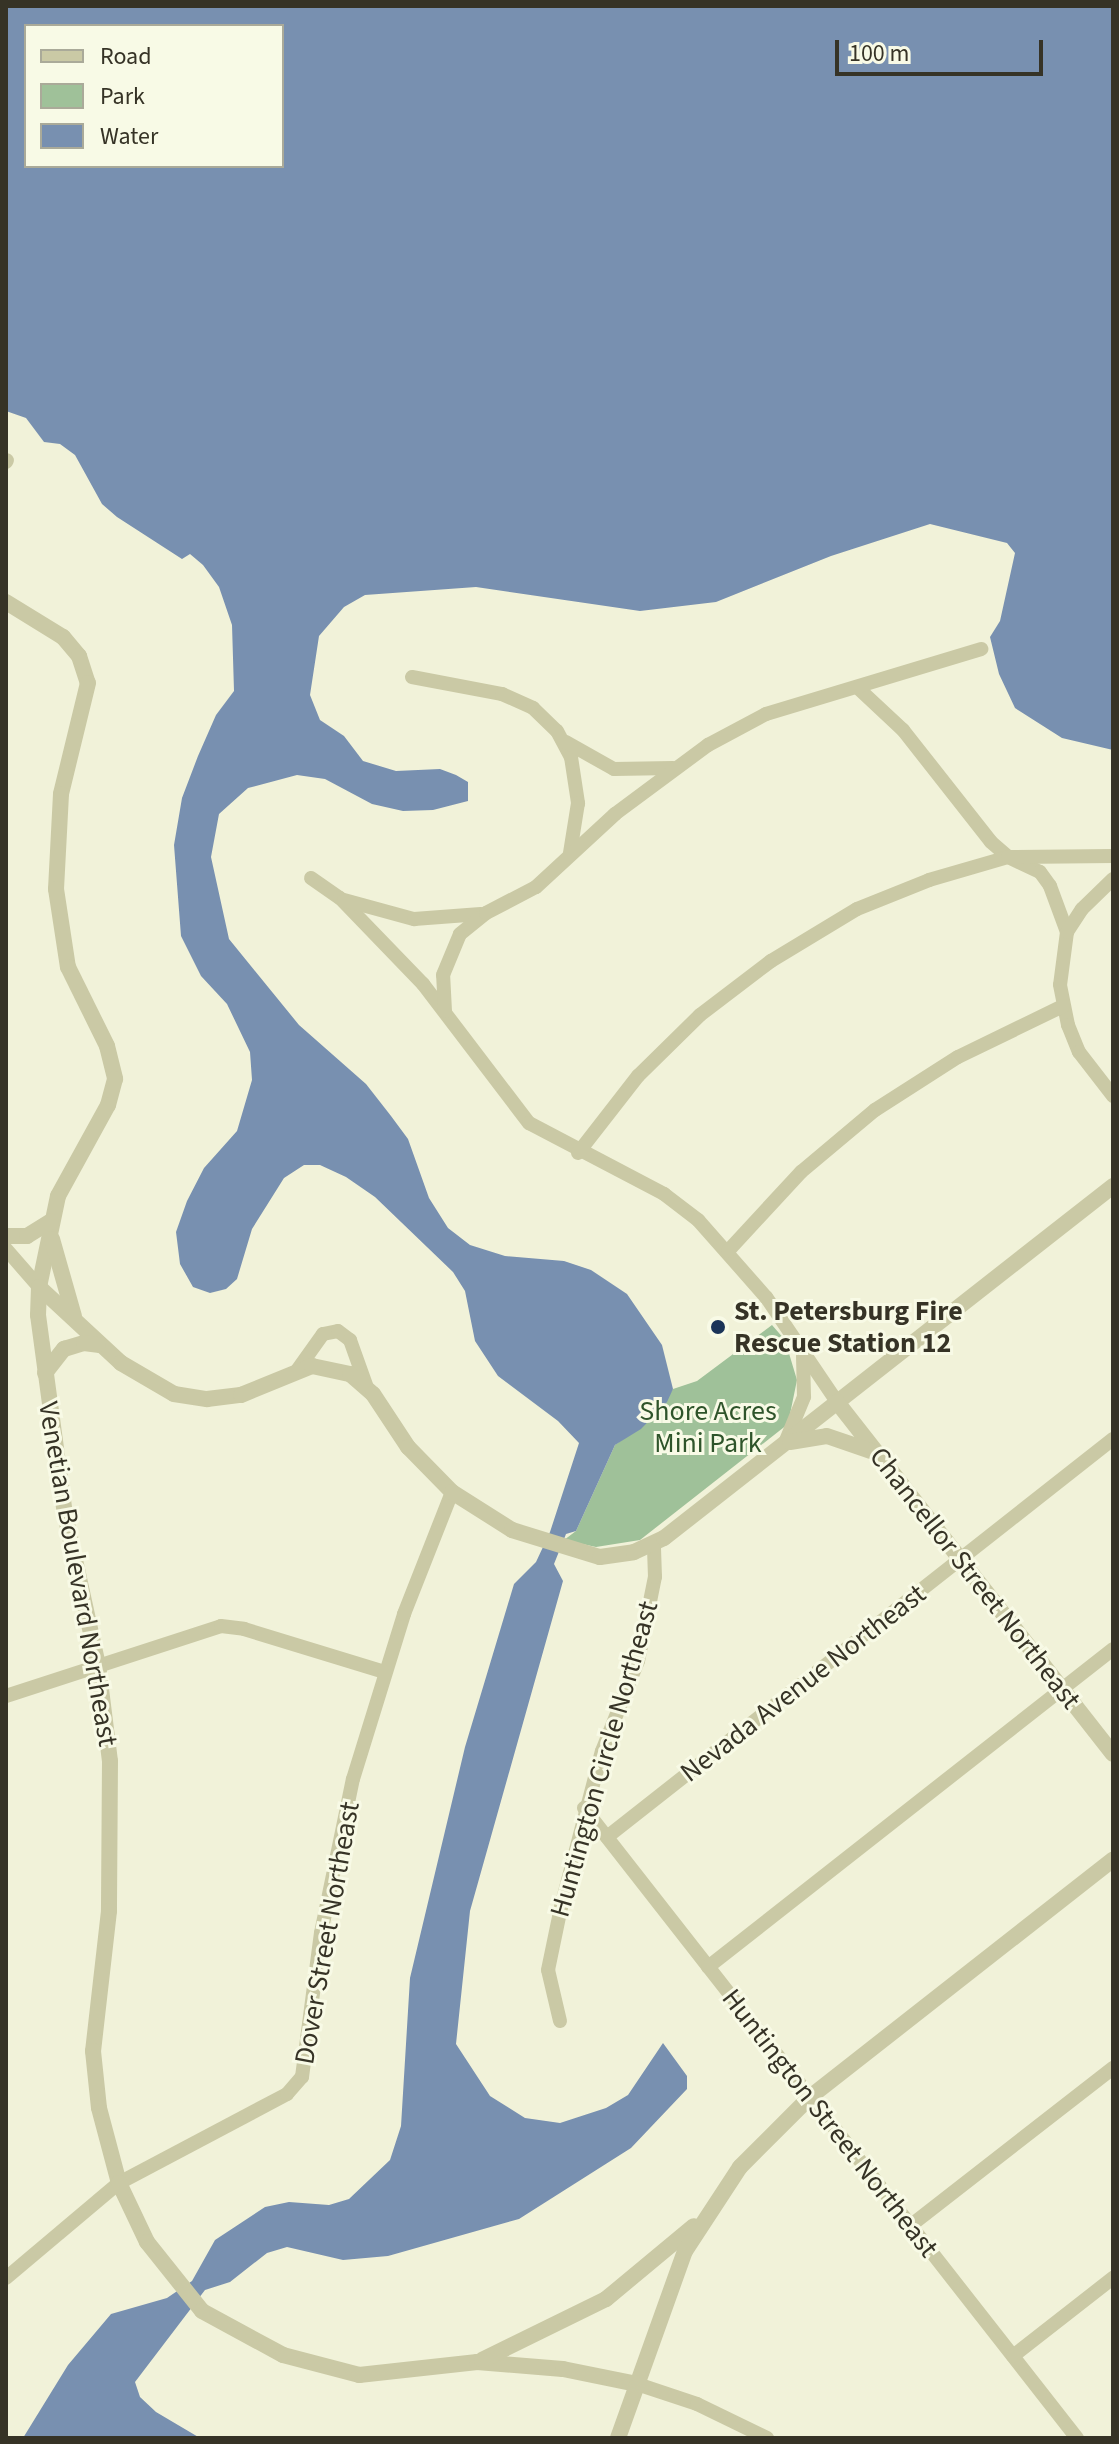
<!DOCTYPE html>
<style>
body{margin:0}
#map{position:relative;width:1119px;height:2444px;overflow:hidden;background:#f1f2d9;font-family:"Source Sans 3",sans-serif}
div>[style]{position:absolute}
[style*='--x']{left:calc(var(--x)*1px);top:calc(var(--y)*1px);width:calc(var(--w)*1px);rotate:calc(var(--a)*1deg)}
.green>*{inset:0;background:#9fc199}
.water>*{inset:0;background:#7890b0}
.minor>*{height:14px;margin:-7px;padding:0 7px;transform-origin:7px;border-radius:7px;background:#cac9a5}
.tertiary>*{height:16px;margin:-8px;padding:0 8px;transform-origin:8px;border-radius:8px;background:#cac9a5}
.dots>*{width:22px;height:22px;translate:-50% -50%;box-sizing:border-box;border:4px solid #f8fae6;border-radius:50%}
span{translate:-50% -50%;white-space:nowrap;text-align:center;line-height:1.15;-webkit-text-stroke:6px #f8fae6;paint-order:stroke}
.poi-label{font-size:28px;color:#363326;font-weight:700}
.left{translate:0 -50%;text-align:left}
.park-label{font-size:28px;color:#2e542a}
.street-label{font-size:28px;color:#363326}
.frame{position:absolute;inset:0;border:8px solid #363326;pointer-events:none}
.legend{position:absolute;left:24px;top:24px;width:260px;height:144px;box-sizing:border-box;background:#f8fae6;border:2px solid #aa9;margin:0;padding:10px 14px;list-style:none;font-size:24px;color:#363326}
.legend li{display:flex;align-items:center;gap:16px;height:40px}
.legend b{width:40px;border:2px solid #aa9}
.scale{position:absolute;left:835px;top:40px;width:208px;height:36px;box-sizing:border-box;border:4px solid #363326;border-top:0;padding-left:10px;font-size:24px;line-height:28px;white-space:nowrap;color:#363326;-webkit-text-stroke:6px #f8fae6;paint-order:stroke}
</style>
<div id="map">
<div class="green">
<i style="clip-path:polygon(772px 1325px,785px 1340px,797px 1380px,788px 1424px,640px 1540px,596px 1547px,564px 1540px,576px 1531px,615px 1445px,654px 1417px,673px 1389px,697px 1381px)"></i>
</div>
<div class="water">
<i style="clip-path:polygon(evenodd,6px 6px,1113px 6px,1113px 750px,1062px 738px,1015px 708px,999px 674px,990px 637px,1000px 621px,1015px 553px,1007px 543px,930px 524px,831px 556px,716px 602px,640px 611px,476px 587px,365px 595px,344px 607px,319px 636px,310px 695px,320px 720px,344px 736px,363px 761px,396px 771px,440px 769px,456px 775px,468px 782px,468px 801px,433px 810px,403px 811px,372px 804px,325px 779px,297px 775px,248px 788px,219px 814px,211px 857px,229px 939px,299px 1025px,366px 1084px,391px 1116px,408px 1139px,429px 1198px,448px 1228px,470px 1245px,505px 1256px,564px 1261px,591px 1270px,627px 1294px,662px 1345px,673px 1389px,667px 1402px,641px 1429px,615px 1445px,576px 1531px,566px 1534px,554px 1564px,563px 1581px,470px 1911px,456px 2044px,490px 2096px,525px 2118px,560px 2123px,606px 2108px,628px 2095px,663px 2043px,687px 2076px,687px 2089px,631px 2148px,519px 2219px,388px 2256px,343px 2260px,287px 2247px,267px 2253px,230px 2282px,205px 2290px,135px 2382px,140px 2397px,156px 2412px,200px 2438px,23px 2438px,68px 2365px,111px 2314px,167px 2298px,192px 2281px,215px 2240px,265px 2207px,289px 2202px,329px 2205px,349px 2199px,390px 2160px,401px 2126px,410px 1978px,465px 1747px,514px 1584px,536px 1562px,550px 1532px,579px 1443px,558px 1421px,498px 1376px,475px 1341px,465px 1291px,453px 1272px,375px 1197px,346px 1177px,320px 1165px,304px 1165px,284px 1178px,252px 1229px,237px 1279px,226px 1289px,210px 1293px,193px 1287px,180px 1264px,176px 1232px,187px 1201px,204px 1168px,237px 1131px,252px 1080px,250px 1052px,227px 1004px,201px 976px,181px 936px,174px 845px,182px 798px,198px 756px,216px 715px,234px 691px,232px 625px,219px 587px,203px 565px,190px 554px,182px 559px,117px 517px,102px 504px,75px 455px,60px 444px,44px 442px,26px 418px,6px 411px,6px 6px,26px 26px,282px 26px,282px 166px,26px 166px,26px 26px)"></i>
</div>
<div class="minor">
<i style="--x:6;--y:462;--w:2;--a:-63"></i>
<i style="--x:412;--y:677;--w:92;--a:10.7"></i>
<i style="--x:502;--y:694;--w:34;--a:24"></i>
<i style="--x:533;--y:708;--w:33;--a:44"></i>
<i style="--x:557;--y:731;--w:30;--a:62"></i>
<i style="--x:571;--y:757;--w:47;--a:81.3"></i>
<i style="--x:578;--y:803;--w:51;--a:99.1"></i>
<i style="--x:858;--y:688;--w:62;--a:43"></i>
<i style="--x:903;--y:730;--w:142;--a:51.8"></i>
<i style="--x:991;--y:842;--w:23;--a:41"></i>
<i style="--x:1008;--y:857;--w:35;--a:25"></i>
<i style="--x:1040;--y:872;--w:17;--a:54"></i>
<i style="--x:1050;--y:886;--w:49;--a:69.7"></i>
<i style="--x:1067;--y:932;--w:53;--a:97.5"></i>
<i style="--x:1060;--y:985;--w:41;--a:78.7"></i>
<i style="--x:1068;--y:1025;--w:29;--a:68"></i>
<i style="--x:1079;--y:1052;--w:56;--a:52.3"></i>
<i style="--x:566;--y:742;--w:55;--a:29.4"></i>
<i style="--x:614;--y:769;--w:59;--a:-1"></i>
<i style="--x:311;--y:878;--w:35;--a:35"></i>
<i style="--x:340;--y:898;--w:120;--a:46"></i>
<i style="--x:423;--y:984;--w:175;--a:52.7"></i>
<i style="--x:529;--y:1123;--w:153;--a:27.7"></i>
<i style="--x:664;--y:1194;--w:43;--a:37.4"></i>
<i style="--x:698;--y:1220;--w:103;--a:48.6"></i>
<i style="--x:766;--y:1297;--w:127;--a:55.9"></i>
<i style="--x:344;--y:900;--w:73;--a:15.2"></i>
<i style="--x:414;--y:919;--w:67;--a:-4.3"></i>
<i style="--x:1067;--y:932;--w:27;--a:-57"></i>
<i style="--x:1082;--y:909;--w:43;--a:-44.1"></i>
<i style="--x:445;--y:1011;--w:36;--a:-93"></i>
<i style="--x:443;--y:975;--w:44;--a:-67.5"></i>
<i style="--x:460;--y:934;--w:33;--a:-39"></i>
<i style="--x:486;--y:913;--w:56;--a:-27.5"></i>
<i style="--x:536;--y:887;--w:108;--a:-42.7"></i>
<i style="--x:615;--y:814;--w:116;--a:-36.6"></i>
<i style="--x:708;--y:745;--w:66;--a:-28.1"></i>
<i style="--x:766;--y:714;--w:225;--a:-16.8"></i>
<i style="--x:578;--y:1153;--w:98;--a:-52.1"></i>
<i style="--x:638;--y:1076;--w:87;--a:-44.5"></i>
<i style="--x:700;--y:1015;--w:89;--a:-37.3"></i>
<i style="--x:771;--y:961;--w:100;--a:-31.2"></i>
<i style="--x:857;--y:909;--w:78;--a:-21.9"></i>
<i style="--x:929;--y:880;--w:82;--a:-16.2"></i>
<i style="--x:1008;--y:857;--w:105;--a:-0.5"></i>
<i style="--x:6;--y:1249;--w:50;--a:49"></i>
<i style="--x:728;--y:1251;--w:108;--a:-47.3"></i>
<i style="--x:801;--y:1172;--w:97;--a:-40"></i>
<i style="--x:875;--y:1110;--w:98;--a:-32.6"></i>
<i style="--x:958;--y:1057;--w:117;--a:-25.9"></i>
<i style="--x:298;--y:1369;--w:43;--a:-54.5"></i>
<i style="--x:323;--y:1334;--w:15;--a:-11"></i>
<i style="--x:338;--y:1331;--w:15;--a:37"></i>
<i style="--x:350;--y:1340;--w:48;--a:70.4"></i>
<i style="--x:785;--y:1443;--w:50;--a:-67.6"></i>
<i style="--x:804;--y:1397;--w:41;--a:-91.4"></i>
<i style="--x:6;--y:1696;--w:226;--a:-18"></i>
<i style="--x:221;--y:1626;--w:23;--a:7"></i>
<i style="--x:244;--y:1629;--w:147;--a:17"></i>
<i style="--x:584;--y:1808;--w:800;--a:51.96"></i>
<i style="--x:607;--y:1837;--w:644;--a:-38.19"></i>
<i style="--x:708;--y:1967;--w:515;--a:-38.14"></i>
<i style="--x:560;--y:2021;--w:52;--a:-103.2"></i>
<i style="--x:548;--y:1970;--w:64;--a:-78.3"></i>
<i style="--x:561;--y:1907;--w:161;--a:-75.3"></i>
<i style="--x:602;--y:1751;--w:97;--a:-68.2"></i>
<i style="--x:638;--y:1661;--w:86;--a:-78.6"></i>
<i style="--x:655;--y:1577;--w:33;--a:-92"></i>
<i style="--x:910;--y:2226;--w:257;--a:-37.9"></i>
<i style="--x:6;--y:2278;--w:148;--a:-40.1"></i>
<i style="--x:119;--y:2183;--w:190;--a:-27.9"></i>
<i style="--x:287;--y:2094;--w:23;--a:-49"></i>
<i style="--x:302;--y:2077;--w:145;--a:-82.5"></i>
<i style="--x:321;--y:1933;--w:157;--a:-78.3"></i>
<i style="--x:353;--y:1779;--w:173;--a:-72.8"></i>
<i style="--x:404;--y:1614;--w:131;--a:-68.5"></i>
<i style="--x:1013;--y:2356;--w:127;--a:-38"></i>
<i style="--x:637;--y:2384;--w:63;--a:18.4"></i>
<i style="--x:697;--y:2404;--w:78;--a:25.9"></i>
</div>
<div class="tertiary">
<i style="--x:6;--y:602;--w:67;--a:31.6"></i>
<i style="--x:63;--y:637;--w:25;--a:50"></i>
<i style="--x:79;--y:656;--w:28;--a:72"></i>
<i style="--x:88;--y:683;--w:114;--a:103.7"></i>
<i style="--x:61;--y:794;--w:95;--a:93"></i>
<i style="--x:56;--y:889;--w:79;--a:81.3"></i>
<i style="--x:68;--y:967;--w:88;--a:63.7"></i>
<i style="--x:107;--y:1046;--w:34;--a:76"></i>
<i style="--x:115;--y:1079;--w:27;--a:105"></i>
<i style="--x:108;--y:1105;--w:104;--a:118.8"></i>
<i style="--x:58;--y:1196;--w:93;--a:101.8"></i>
<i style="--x:39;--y:1287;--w:28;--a:92"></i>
<i style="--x:38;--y:1315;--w:201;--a:82.3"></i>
<i style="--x:65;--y:1514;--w:155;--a:77.7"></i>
<i style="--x:98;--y:1665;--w:97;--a:82.9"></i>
<i style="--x:110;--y:1761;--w:150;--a:90.4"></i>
<i style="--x:109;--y:1911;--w:141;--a:96.5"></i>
<i style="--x:93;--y:2051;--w:57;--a:84"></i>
<i style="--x:99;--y:2108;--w:78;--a:75.1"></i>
<i style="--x:119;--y:2183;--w:65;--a:64.6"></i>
<i style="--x:147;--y:2242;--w:88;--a:51.4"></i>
<i style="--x:202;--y:2311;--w:92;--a:28.5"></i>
<i style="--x:283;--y:2355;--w:79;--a:14.7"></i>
<i style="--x:359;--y:2375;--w:119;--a:-6.3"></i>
<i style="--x:477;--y:2362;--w:86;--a:4.7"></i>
<i style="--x:563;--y:2369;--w:76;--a:11.5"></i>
<i style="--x:6;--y:1236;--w:21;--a:0"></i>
<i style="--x:27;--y:1236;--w:28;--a:-32"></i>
<i style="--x:52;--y:1239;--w:80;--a:74.1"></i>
<i style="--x:39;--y:1287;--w:112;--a:42.8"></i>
<i style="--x:121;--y:1363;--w:61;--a:30.3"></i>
<i style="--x:174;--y:1394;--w:33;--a:9"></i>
<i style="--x:207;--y:1399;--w:34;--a:-7"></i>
<i style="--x:241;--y:1395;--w:77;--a:-22.2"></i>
<i style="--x:312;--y:1366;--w:39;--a:12"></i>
<i style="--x:350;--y:1374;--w:30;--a:41"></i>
<i style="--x:373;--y:1394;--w:64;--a:56.6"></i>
<i style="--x:408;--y:1447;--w:63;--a:45.6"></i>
<i style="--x:452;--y:1492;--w:71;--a:32.3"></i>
<i style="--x:512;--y:1530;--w:92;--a:17.1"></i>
<i style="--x:600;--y:1557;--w:34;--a:-8"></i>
<i style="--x:634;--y:1552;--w:33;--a:-25"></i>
<i style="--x:664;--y:1538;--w:571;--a:-38.1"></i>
<i style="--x:45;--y:1373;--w:31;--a:-52"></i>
<i style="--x:64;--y:1349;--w:21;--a:-17"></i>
<i style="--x:84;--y:1343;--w:14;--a:8"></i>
<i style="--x:837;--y:1402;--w:447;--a:51.9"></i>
<i style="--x:790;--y:1442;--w:37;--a:-9"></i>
<i style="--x:827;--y:1436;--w:46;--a:18.8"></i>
<i style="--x:482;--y:2360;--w:138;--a:-26.2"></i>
<i style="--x:606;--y:2299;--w:114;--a:-39.7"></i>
<i style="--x:618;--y:2438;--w:199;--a:-70.3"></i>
<i style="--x:685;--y:2251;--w:100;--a:-56.8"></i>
<i style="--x:740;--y:2167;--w:99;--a:-45"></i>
<i style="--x:810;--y:2097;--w:385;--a:-38.1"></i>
</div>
<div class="dots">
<i style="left:718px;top:1327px;background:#1b3458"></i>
</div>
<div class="poi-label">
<span class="left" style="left:734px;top:1327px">St. Petersburg Fire<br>Rescue Station 12</span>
</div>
<div class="park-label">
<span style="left:708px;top:1427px">Shore Acres<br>Mini Park</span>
</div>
<div class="street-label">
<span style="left:78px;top:1574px;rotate:80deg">Venetian Boulevard Northeast</span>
<span style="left:975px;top:1578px;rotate:52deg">Chancellor Street Northeast</span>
<span style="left:803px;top:1683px;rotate:-38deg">Nevada Avenue Northeast</span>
<span style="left:604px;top:1759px;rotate:-74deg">Huntington Circle Northeast</span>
<span style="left:327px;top:1933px;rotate:-80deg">Dover Street Northeast</span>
<span style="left:830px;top:2123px;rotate:52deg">Huntington Street Northeast</span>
</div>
<div class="frame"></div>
<ul class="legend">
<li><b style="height:10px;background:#cac9a5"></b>Road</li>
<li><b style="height:22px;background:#9fc199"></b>Park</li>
<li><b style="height:22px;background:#7890b0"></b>Water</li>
</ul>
<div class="scale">100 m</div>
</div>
